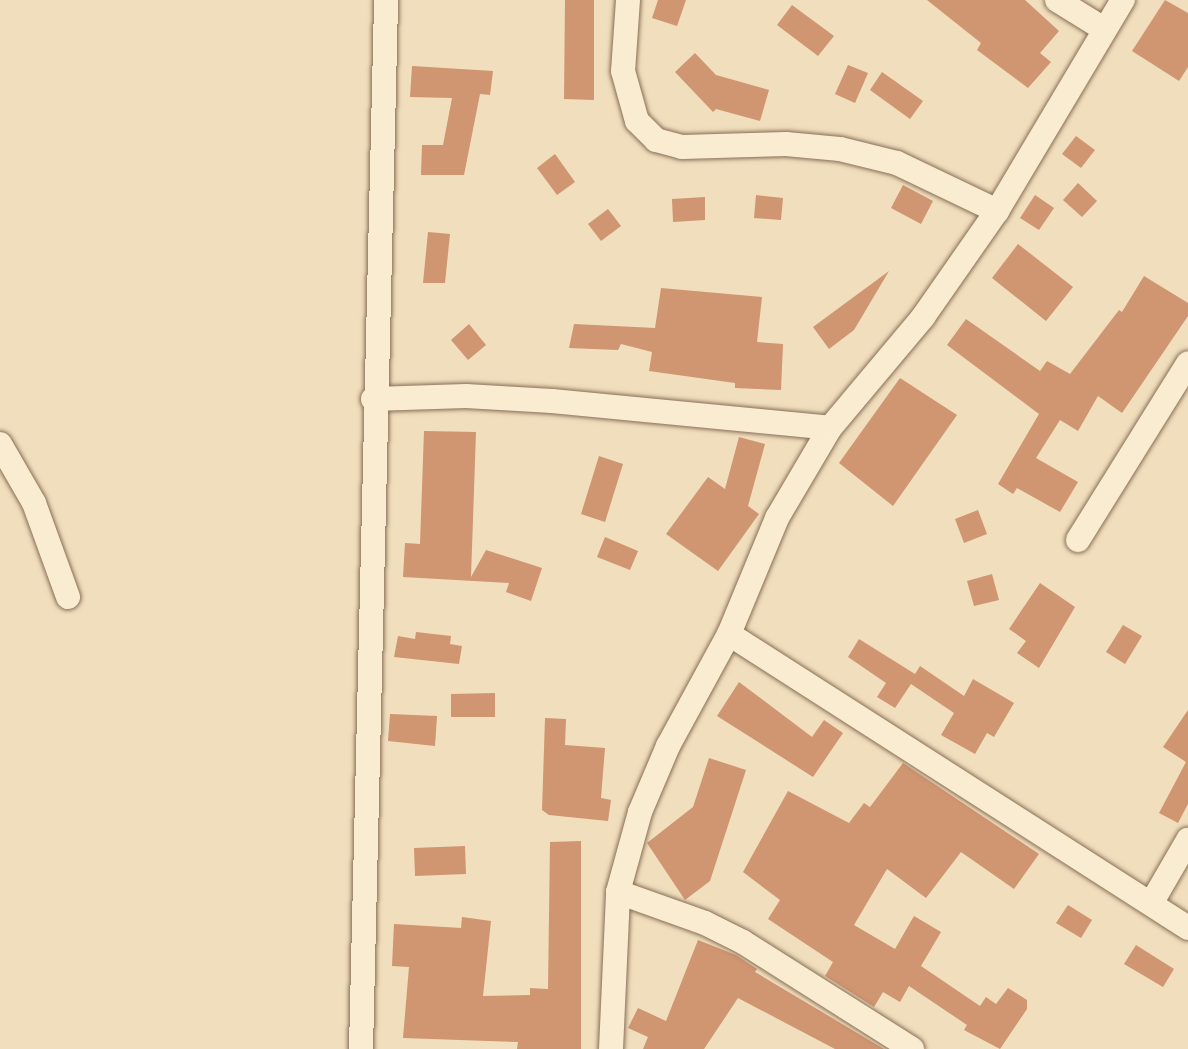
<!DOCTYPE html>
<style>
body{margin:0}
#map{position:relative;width:1188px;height:1049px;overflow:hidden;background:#f0debd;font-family:"PT Serif",serif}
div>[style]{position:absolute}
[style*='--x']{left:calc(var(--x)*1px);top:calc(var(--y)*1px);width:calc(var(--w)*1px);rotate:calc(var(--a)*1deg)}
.building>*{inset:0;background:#d09571}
.roads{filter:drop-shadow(0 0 2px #886e55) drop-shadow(0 0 2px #886e55)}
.street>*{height:24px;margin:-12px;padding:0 12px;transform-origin:12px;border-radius:12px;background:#faecd0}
span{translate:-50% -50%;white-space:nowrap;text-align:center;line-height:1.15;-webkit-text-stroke:5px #f7e9cd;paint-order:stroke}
</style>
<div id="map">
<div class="building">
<i style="clip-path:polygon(565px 0,594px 0,594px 100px,564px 99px)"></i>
<i style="clip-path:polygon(658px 0,686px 0,677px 26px,652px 18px)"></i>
<i style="clip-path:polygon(927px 0,1025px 0,1059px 31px,1040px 53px,1051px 62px,1028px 88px,977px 50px,981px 43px)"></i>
<i style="clip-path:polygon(1165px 0,1188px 13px,1188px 67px,1179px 81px,1132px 51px)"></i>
<i style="clip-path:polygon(792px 5px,834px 36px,818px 56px,777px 25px)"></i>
<i style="clip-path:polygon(695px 53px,716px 75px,769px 90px,760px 121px,716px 109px,713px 112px,675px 72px)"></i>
<i style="clip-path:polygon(848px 65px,868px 73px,855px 103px,835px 94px)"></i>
<i style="clip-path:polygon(412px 66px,493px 71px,490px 95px,480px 94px,464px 175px,421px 175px,422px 145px,443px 145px,452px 98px,410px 97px)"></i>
<i style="clip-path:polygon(882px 72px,923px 101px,910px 119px,870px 90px)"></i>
<i style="clip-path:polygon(1076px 136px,1095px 150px,1081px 168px,1062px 154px)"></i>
<i style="clip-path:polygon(555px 154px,575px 182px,557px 195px,537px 168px)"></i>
<i style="clip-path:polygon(1078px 183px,1097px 201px,1082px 217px,1063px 200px)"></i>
<i style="clip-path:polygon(903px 185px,933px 201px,921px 224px,891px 208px)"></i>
<i style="clip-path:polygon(756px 195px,783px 198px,781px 220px,754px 218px)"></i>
<i style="clip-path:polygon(1035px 195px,1054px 208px,1039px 230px,1020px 218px)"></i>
<i style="clip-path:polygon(705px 197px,705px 220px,673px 222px,672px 199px)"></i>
<i style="clip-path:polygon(608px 209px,621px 226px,601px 241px,588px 224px)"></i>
<i style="clip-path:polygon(428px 232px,450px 234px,445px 283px,423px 283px)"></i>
<i style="clip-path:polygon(1018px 244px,1073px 287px,1046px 321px,992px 278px)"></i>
<i style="clip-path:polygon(889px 271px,854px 330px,829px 349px,813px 327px)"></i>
<i style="clip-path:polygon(1144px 276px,1188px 303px,1188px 316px,1122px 413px,1098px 396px,1078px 431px,1060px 420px,1036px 458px,1078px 482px,1060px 512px,1017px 488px,1013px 494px,998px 484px,1039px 414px,947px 345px,966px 319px,1040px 371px,1047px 361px,1070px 374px,1119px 310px,1122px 312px)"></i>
<i style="clip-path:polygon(661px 288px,762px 297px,757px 342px,783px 344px,781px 390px,735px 388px,735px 383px,649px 371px,652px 352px,621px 344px,618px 350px,569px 348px,574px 324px,655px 328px)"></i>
<i style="clip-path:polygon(469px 324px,486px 345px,468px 360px,451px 340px)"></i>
<i style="clip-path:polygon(900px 378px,957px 415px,893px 506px,839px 463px)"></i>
<i style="clip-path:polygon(424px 431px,476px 432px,471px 577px,486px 550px,542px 568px,531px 601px,506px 592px,509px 583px,403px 577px,405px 543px,420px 544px)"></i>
<i style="clip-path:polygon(739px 437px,765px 444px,748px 506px,759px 514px,718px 571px,666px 534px,708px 477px,725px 489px)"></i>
<i style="clip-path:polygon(599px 456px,623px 464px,605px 522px,581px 514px)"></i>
<i style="clip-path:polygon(978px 510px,987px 534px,964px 543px,955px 519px)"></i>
<i style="clip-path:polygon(605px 537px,638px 551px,630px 570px,597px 557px)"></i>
<i style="clip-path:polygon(992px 574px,999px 600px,974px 606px,967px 581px)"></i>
<i style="clip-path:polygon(1040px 583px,1075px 607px,1039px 668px,1017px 653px,1026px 641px,1009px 629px)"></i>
<i style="clip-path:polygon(1123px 625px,1142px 636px,1125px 664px,1106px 652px)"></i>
<i style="clip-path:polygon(416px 632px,451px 636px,450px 644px,462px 646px,459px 664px,394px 657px,398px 636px,415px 639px)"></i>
<i style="clip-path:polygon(859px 639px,915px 674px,920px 666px,964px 696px,973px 679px,1014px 703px,994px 737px,987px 733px,975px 754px,941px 735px,954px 713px,911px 684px,895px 708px,877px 697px,886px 683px,848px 657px)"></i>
<i style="clip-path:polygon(739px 682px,812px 737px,824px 720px,843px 733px,813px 777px,717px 716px)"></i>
<i style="clip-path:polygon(495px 693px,495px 717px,451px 717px,451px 694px)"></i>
<i style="clip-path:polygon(1188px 710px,1188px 804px,1178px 823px,1159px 813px,1186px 762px,1163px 747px)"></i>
<i style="clip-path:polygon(390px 714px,437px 716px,435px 746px,388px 741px)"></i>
<i style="clip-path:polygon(545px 718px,566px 719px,565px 745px,605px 748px,601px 798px,611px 800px,608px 821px,549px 815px,542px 810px)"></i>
<i style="clip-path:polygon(709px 758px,746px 770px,710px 881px,685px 900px,647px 843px,693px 807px)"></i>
<i style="clip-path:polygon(903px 763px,1039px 854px,1014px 889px,961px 852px,926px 898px,887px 869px,854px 925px,895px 949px,914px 916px,941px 932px,921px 966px,980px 1006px,986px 997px,996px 1004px,1008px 988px,1027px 1000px,1027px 1009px,1000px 1049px,964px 1030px,967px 1025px,909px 986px,900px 1002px,883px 992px,874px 1007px,825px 976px,833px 962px,768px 919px,780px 900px,743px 872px,788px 791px,849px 823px,864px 803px,870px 807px)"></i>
<i style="clip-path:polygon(581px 841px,581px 1049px,517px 1049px,518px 1042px,403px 1038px,409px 967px,392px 966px,394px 924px,461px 928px,462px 917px,491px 921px,483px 996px,530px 995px,530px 988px,548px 989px,550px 842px)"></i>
<i style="clip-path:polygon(465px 846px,466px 874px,415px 876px,414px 848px)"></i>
<i style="clip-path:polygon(1068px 905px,1092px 920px,1081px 938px,1056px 923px)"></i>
<i style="clip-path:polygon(698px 940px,736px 955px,757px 969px,755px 972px,884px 1049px,835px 1049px,738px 998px,704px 1049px,643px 1049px,648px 1037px,628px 1028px,638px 1008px,666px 1021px)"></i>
<i style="clip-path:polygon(1136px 945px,1174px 969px,1163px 987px,1124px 964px)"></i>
</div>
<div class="roads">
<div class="street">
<i style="--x:628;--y:0;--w:71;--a:94"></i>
<i style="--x:623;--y:71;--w:52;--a:74.4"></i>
<i style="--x:637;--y:121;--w:27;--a:45"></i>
<i style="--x:656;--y:140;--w:27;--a:15"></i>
<i style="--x:682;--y:147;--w:104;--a:-1.7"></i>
<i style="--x:786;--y:144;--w:54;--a:5.3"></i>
<i style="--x:840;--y:149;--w:59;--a:13.8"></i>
<i style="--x:897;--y:163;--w:111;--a:25.6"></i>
<i style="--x:1057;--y:0;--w:55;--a:31.7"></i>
<i style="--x:373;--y:399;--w:93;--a:-1.8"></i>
<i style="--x:466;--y:396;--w:86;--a:3.3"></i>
<i style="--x:552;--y:401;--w:279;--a:5.5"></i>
<i style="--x:0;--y:444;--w:68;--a:60"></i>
<i style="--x:34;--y:503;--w:100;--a:70.1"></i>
<i style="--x:1078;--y:540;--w:208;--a:-58.1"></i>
<i style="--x:729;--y:634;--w:545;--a:32.64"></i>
<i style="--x:618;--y:892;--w:92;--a:19.6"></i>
<i style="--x:705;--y:923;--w:42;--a:26.6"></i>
<i style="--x:743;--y:942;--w:200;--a:32.3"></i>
<i style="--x:1152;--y:902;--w:72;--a:-59.9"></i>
<i style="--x:361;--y:1049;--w:1049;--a:-88.63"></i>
<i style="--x:611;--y:1049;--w:157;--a:-87.4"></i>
<i style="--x:618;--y:892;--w:83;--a:-74.6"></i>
<i style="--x:640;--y:812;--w:72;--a:-67"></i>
<i style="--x:668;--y:746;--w:128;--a:-61.4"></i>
<i style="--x:729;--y:634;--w:126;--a:-67.5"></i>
<i style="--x:777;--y:518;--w:104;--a:-59.5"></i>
<i style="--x:830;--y:428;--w:145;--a:-50"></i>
<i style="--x:923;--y:317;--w:129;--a:-55.1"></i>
<i style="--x:997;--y:211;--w:246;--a:-59.2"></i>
</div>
</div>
</div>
